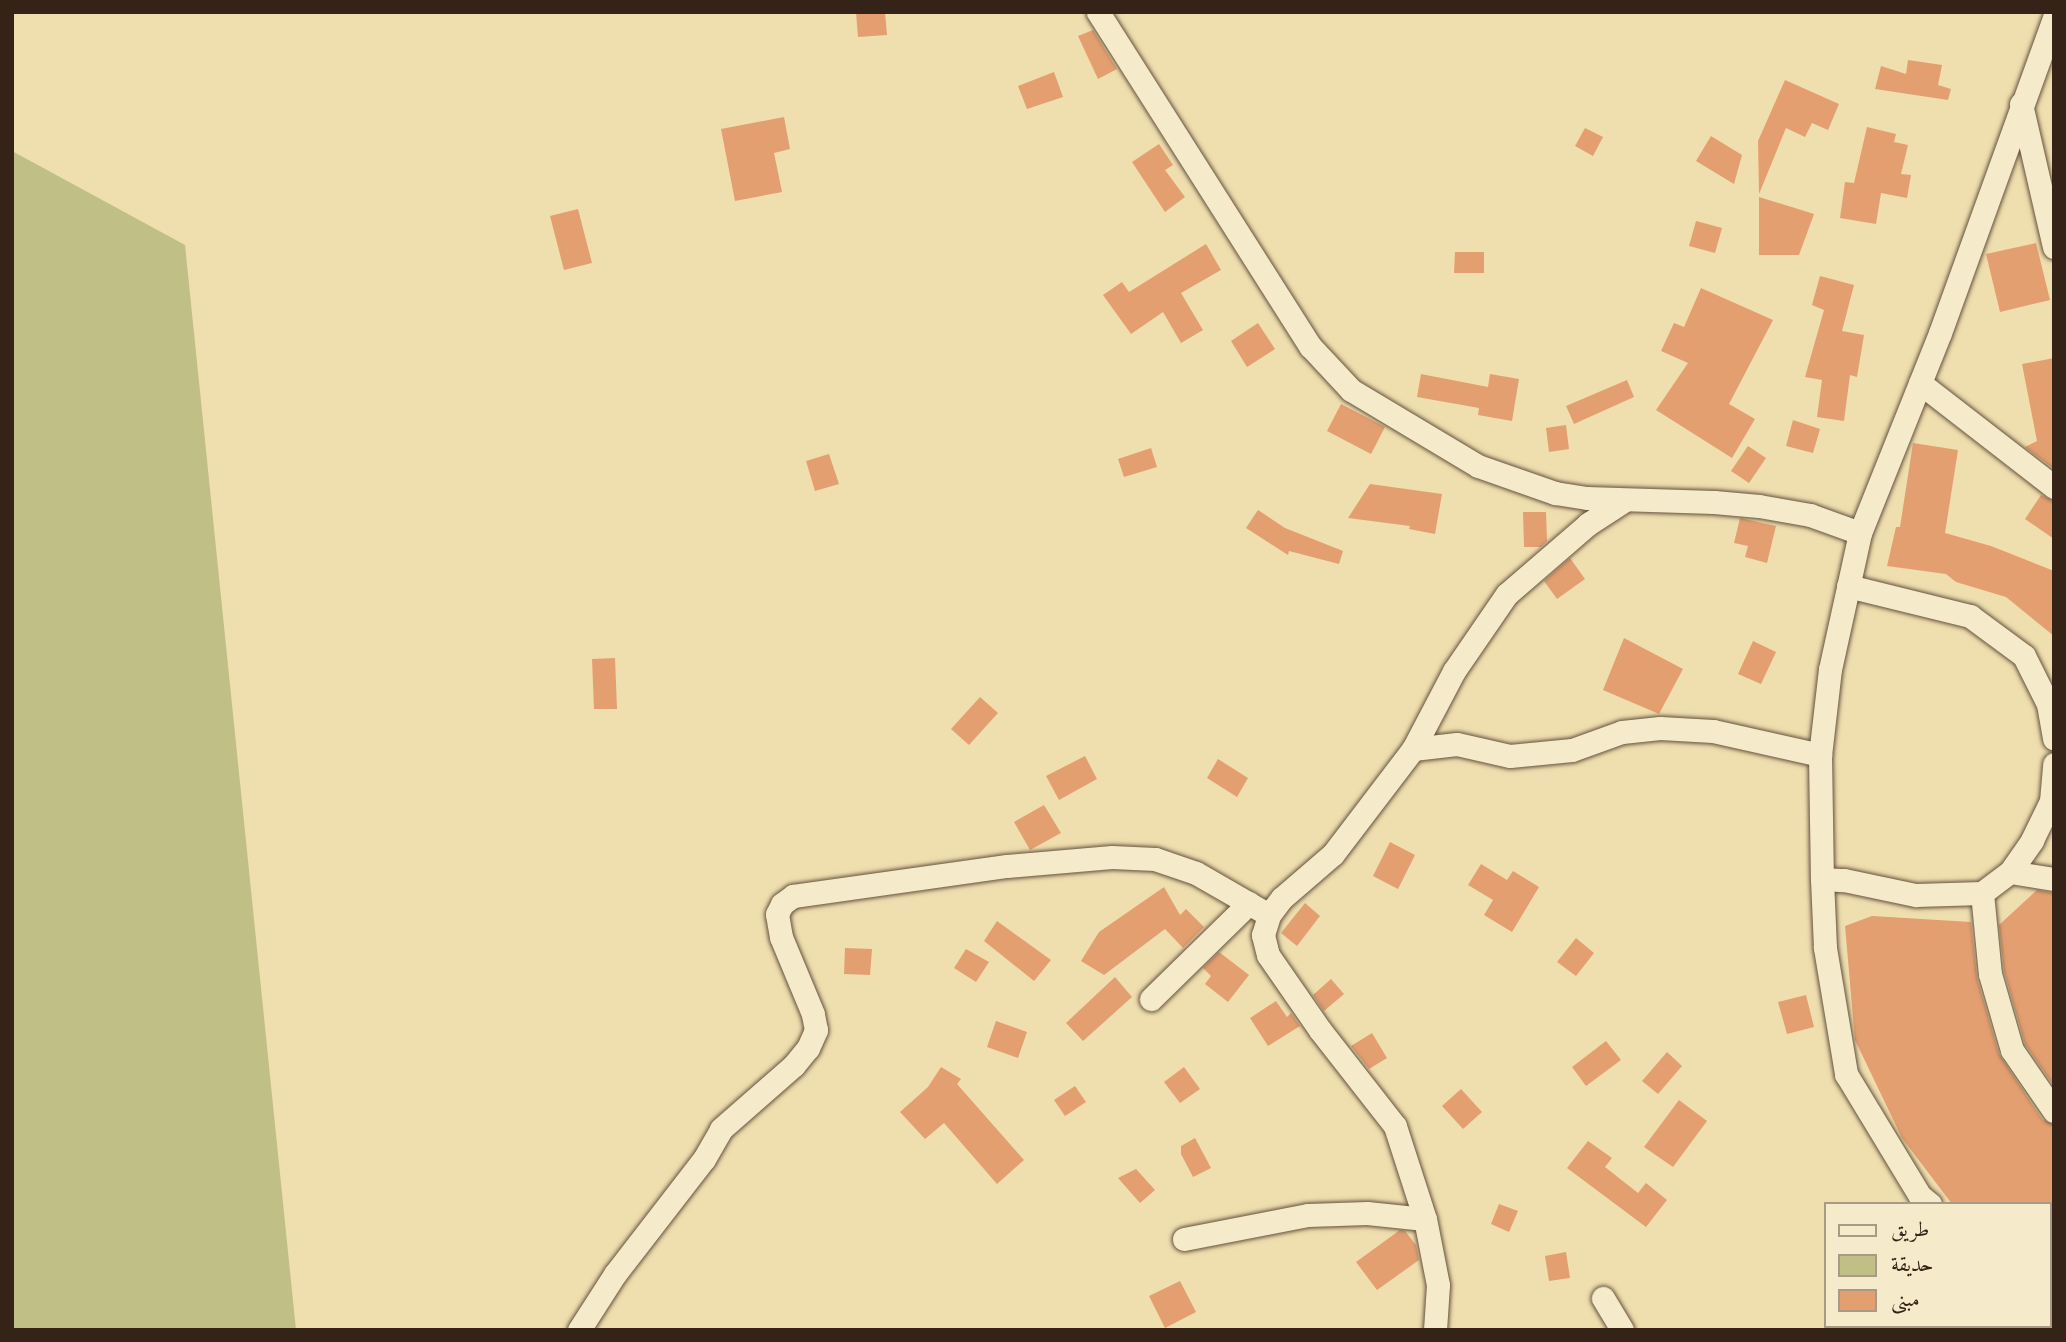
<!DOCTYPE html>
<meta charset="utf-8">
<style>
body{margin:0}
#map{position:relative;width:2066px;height:1342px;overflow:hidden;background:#efdeae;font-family:"IM FELL English",Amiri,serif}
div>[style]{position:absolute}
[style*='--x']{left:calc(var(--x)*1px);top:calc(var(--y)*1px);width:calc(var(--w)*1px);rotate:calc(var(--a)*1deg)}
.green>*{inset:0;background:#c0bf86}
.building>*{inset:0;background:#e49f71}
.roads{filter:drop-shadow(0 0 2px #64523e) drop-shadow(0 0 2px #64523e)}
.street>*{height:23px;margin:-11.5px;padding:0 11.5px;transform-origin:11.5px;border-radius:11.5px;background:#f5eaca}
span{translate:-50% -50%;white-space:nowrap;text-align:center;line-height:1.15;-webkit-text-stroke:5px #f5eaca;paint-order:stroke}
.frame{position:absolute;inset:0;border:14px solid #362318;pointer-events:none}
.legend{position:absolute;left:1824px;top:1202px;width:228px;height:126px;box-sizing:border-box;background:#f5eaca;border:2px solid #a99a83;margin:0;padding:9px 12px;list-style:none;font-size:21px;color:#362318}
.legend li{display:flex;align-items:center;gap:14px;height:35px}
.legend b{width:35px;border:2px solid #a99a83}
</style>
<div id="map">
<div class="green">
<i style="clip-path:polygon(12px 151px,185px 245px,296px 1330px,12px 1330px)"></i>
</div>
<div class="building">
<i style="clip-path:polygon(856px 12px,885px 12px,887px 35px,858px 37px)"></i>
<i style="clip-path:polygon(1093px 30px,1117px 69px,1098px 79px,1078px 36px)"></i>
<i style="clip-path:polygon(1908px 60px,1942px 65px,1938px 85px,1951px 89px,1948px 100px,1875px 89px,1881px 66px,1906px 74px)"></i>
<i style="clip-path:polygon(1054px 72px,1063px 97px,1027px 109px,1018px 86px)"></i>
<i style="clip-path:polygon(1785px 80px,1839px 104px,1828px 130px,1812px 123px,1805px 137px,1786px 128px,1759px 194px,1758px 141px)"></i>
<i style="clip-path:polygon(784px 117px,790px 149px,774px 153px,782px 192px,735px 201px,721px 129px)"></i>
<i style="clip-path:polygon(1867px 127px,1896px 134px,1894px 142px,1908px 145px,1901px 174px,1911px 175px,1907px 198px,1881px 193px,1876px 224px,1840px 218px,1845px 182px,1854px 183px)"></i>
<i style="clip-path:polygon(1585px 128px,1603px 137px,1593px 156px,1575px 146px)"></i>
<i style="clip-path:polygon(1711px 136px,1742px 155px,1734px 184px,1696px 161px)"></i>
<i style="clip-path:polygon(1159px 144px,1173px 165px,1165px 170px,1185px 197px,1165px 212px,1132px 162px)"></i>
<i style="clip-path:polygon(1759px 197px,1814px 214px,1799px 255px,1759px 255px)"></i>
<i style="clip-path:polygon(578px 209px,592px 263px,564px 270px,550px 216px)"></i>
<i style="clip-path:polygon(1696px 221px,1722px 228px,1715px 253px,1689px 246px)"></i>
<i style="clip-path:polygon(2036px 243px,2050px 300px,2000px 312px,1986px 254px)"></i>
<i style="clip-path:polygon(1206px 244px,1221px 270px,1181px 293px,1203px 330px,1181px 343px,1163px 312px,1131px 334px,1103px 295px,1122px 282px,1129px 292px)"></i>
<i style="clip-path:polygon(1455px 252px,1484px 252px,1484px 273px,1454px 273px)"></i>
<i style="clip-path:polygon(1820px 276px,1854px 285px,1842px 331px,1864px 335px,1857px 377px,1850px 375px,1844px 421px,1817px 417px,1822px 380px,1805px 377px,1824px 310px,1812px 305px)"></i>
<i style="clip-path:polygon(1701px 288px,1773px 320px,1729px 404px,1755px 419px,1732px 458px,1656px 410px,1688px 363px,1661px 351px,1674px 323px,1684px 327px)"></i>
<i style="clip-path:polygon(1258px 323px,1275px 349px,1247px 367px,1231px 341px)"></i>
<i style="clip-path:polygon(2054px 358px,2054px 469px,2025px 447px,2037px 441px,2022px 364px)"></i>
<i style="clip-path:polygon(1421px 374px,1488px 387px,1490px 374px,1519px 379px,1512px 421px,1478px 415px,1479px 408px,1417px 397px)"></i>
<i style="clip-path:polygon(1627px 380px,1634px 397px,1574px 424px,1566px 406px)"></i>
<i style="clip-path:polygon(1341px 404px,1385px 427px,1371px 454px,1327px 431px)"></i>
<i style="clip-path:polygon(1793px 420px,1820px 429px,1813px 453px,1786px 446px)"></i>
<i style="clip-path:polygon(1566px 425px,1569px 449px,1549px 452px,1546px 428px)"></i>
<i style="clip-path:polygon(1913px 443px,1958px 450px,1945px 533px,1991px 546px,2054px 571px,2054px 636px,2006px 597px,1956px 582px,1946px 574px,1887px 566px,1896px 527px,1900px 527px)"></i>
<i style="clip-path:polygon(1748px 446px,1766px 458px,1749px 483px,1731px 471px)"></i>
<i style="clip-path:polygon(1151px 448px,1157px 467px,1124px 477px,1118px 459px)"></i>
<i style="clip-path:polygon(829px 454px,839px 484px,815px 491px,806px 461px)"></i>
<i style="clip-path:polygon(1370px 484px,1442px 494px,1435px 534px,1409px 529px,1410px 526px,1348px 518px)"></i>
<i style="clip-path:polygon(2041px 495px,2054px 501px,2054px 539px,2025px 519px)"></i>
<i style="clip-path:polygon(1258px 510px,1285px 528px,1343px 551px,1339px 564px,1289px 551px,1288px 555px,1246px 528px)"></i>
<i style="clip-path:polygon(1523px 512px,1546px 512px,1547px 541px,1541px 547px,1524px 547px)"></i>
<i style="clip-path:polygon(1740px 518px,1776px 526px,1767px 563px,1745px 557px,1748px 546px,1734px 543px)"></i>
<i style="clip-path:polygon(1570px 558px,1585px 579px,1557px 599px,1544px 581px)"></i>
<i style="clip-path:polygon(1624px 638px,1683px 669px,1659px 714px,1603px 690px)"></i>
<i style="clip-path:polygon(1753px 641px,1776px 652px,1761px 684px,1738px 674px)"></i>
<i style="clip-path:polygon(615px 658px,617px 709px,594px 709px,592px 659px)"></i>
<i style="clip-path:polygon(980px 697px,998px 713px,969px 745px,951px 729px)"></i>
<i style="clip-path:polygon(1085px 756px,1097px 779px,1059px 800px,1046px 776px)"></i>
<i style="clip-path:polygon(1218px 759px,1248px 778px,1237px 797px,1207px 778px)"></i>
<i style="clip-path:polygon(1044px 805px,1061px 833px,1030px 850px,1014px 822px)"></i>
<i style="clip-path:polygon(1390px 842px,1415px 855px,1398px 889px,1373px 876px)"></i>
<i style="clip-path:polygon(1481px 864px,1507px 880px,1513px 871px,1539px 887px,1512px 932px,1484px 915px,1493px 900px,1468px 885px)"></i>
<i style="clip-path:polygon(1164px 887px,1180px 915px,1186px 909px,1204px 927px,1183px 948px,1165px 929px,1104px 975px,1081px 961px,1099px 932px)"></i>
<i style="clip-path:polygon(2037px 890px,2054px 893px,2054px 1086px,2025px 1044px,2004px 971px,1999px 925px)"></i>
<i style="clip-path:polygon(1305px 903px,1320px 916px,1297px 946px,1281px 933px)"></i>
<i style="clip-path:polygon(1872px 916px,1971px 922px,1977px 978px,1999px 1054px,2042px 1119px,2054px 1125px,2054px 1204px,1952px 1204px,1902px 1138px,1855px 1040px,1845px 926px)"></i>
<i style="clip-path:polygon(997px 921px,1051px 960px,1034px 981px,984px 941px)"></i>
<i style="clip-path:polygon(1576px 938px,1594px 953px,1576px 976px,1557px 962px)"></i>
<i style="clip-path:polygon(845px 948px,872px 949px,870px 975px,844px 974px)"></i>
<i style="clip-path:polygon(966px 949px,989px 962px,976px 982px,954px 968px)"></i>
<i style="clip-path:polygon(1219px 952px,1249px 975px,1228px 1002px,1205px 984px,1211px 976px,1203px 968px)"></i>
<i style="clip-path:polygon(1115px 977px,1132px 997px,1083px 1041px,1066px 1023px)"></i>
<i style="clip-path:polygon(1331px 979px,1344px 994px,1324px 1011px,1313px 995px)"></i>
<i style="clip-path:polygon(1806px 995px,1814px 1027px,1787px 1034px,1778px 1002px)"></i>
<i style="clip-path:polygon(1276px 1001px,1287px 1017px,1291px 1013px,1300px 1026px,1268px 1046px,1250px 1018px)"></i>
<i style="clip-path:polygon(996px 1021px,1027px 1032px,1018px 1058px,987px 1047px)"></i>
<i style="clip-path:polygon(1372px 1033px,1387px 1058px,1369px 1069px,1351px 1046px)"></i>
<i style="clip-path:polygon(1606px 1041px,1621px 1060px,1586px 1086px,1572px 1067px)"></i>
<i style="clip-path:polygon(1667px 1052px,1682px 1066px,1658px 1094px,1642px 1081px)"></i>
<i style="clip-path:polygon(941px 1067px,961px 1079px,957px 1084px,1024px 1160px,997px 1184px,944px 1123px,925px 1139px,900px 1112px,928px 1087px)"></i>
<i style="clip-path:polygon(1184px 1067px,1200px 1089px,1180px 1103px,1164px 1082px)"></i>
<i style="clip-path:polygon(1075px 1086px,1086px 1102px,1065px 1116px,1054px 1100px)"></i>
<i style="clip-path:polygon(1461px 1089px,1482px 1112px,1463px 1129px,1442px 1106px)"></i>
<i style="clip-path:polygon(1679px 1100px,1707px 1121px,1673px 1167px,1644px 1147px)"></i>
<i style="clip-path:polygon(1195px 1138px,1211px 1168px,1193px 1177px,1181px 1154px,1181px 1146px)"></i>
<i style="clip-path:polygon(1588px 1141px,1612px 1158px,1605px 1167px,1638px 1193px,1646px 1183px,1667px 1200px,1646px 1227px,1567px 1168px)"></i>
<i style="clip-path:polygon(1136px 1169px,1155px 1190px,1140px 1203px,1118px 1178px)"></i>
<i style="clip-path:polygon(1499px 1204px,1518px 1211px,1509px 1232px,1491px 1224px)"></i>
<i style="clip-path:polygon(1400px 1230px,1405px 1231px,1416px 1245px,1419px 1260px,1377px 1290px,1356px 1262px)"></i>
<i style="clip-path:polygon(1566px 1252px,1570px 1278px,1549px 1281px,1545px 1256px)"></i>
<i style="clip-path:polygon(1180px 1281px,1196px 1312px,1165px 1328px,1149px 1296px)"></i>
</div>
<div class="roads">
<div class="street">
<i style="--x:1098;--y:12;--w:396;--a:57.6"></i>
<i style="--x:1310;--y:346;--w:60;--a:47"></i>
<i style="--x:1351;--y:390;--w:148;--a:30.9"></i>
<i style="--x:1478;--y:466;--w:82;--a:19.3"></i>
<i style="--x:1555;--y:493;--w:32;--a:9"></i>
<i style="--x:1587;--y:498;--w:127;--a:1.8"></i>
<i style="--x:1714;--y:502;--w:45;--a:5.1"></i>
<i style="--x:1759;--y:506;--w:52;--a:10"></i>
<i style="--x:1810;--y:515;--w:53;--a:19.8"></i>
<i style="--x:2054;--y:18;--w:335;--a:109.9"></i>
<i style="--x:1940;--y:333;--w:215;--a:111.8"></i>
<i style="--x:1860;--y:533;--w:139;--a:102.4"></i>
<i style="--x:1830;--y:669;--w:87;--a:96.6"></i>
<i style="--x:1820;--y:755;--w:124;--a:89.1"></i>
<i style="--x:1822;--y:879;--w:22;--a:3"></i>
<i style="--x:1844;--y:880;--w:74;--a:11.8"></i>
<i style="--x:1916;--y:895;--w:66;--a:-1.7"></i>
<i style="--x:1982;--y:893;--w:81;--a:84.4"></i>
<i style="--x:1990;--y:974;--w:79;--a:73.9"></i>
<i style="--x:2012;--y:1050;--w:74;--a:55.5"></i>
<i style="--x:2021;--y:104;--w:147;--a:77"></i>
<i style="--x:1920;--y:383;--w:170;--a:37.8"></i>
<i style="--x:1848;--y:586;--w:126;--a:13.8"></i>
<i style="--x:1970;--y:616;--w:67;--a:36.5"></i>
<i style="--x:2024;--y:656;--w:54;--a:63.4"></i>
<i style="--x:2048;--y:704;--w:35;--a:80"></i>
<i style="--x:1413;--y:749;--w:88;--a:-62.3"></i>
<i style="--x:1454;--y:671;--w:93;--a:-55.5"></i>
<i style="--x:1507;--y:594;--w:107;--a:-40.8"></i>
<i style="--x:1588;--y:524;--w:44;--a:-33"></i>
<i style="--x:2010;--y:872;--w:45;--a:9"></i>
<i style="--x:1822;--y:879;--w:69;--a:87.5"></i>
<i style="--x:1825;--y:948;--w:128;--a:80.5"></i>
<i style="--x:1846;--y:1074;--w:143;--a:58.8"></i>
<i style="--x:1920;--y:1196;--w:13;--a:39"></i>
<i style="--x:1982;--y:893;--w:35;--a:-37"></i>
<i style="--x:2010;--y:872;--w:39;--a:-55"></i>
<i style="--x:2032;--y:840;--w:43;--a:-64"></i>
<i style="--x:2051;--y:801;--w:37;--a:-85"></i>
<i style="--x:1151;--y:999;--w:137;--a:-44.4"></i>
<i style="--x:1184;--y:1239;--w:126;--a:-11"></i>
<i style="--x:1308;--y:1215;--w:59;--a:-1.9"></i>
<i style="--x:1367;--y:1213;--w:58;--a:5.9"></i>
<i style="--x:2050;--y:1278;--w:4;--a:14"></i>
<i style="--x:1603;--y:1298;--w:37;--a:59"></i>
<i style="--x:579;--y:1330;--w:67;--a:-57.3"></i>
<i style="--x:615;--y:1274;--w:145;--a:-52.3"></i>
<i style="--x:704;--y:1159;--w:34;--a:-60"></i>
<i style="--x:721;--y:1129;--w:97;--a:-41.2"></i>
<i style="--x:794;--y:1065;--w:22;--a:-51"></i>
<i style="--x:808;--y:1048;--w:20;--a:-66"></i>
<i style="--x:816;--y:1030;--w:16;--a:-101"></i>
<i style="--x:813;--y:1014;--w:83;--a:-112.6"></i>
<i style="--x:781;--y:937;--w:23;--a:-100"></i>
<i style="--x:777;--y:914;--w:11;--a:-63"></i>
<i style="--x:782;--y:904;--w:14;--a:-36"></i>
<i style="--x:793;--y:896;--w:216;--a:-8"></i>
<i style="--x:1007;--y:866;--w:105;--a:-4.9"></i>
<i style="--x:1112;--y:857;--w:43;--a:2.7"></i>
<i style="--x:1155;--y:859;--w:43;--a:18.9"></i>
<i style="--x:1196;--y:873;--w:84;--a:29.9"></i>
<i style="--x:1435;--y:1330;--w:45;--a:-86.2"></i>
<i style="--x:1438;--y:1285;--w:67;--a:-101.1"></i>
<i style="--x:1425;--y:1219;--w:98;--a:-107.9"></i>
<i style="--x:1395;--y:1126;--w:122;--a:-128"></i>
<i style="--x:1320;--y:1030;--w:91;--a:-124.7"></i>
<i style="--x:1268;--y:955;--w:21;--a:-104"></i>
<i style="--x:1263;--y:935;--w:21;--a:-73"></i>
<i style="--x:1269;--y:915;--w:21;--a:-53"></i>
<i style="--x:1282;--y:898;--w:67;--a:-40.8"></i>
<i style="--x:1333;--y:854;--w:132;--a:-52.7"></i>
<i style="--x:1413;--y:749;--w:44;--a:-6.5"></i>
<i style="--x:1457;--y:744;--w:54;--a:12.8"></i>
<i style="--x:1510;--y:756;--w:62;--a:-5.5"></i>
<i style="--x:1572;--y:750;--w:53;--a:-19.8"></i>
<i style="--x:1622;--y:732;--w:38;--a:-6"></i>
<i style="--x:1660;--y:728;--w:53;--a:3.2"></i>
<i style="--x:1713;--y:731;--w:110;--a:12.6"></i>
</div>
</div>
<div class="frame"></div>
<ul class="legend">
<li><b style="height:9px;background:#f5eaca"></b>طريق</li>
<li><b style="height:19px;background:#c0bf86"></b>حديقة</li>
<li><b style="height:19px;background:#e49f71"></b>مبنى</li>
</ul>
</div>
